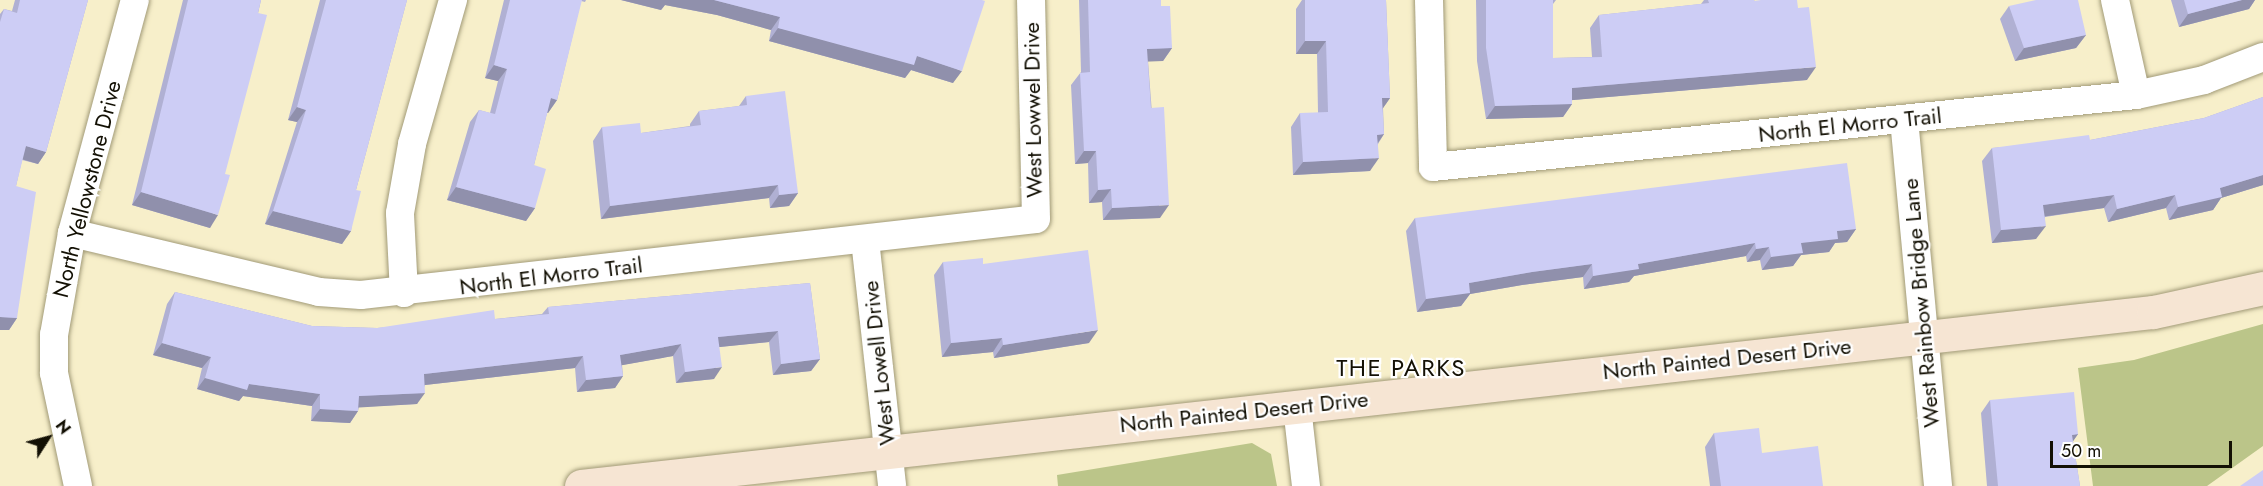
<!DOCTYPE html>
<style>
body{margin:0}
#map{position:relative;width:2263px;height:486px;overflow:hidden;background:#f7efca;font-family:Jost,sans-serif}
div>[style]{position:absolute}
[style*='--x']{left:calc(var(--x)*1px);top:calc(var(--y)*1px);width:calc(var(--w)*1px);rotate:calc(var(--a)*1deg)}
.green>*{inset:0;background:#bbc589}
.roads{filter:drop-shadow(0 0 2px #a19a77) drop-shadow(0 0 2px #a19a77)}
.street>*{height:28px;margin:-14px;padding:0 14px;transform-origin:14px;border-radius:14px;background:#fff}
.secondary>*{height:33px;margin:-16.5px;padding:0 16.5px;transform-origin:16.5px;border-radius:16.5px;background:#f6e5d3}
.wall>*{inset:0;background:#b0b0d3}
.shaded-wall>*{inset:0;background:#9090ac}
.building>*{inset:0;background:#cdcdf5}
span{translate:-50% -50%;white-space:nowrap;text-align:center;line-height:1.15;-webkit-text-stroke:4.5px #fff;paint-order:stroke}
.street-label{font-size:22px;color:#131004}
.neighbourhood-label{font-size:24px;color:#131004;letter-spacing:1.5px}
.north{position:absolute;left:18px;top:408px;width:60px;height:60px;-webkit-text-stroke:4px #fff;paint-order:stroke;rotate:54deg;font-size:16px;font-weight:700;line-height:24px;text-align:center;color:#131004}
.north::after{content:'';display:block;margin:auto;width:21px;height:27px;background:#131004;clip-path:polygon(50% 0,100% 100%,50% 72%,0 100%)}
.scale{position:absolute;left:2050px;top:441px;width:182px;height:27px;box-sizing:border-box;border:3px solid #131004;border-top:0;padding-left:8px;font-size:18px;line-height:21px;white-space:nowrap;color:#131004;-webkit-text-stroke:4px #fff;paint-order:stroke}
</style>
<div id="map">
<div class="green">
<i style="clip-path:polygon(2263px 324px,2263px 446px,2207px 486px,2093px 486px,2078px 368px,2134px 360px)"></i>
<i style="clip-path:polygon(1252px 443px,1271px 454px,1277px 486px,1058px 486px,1057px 475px)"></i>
</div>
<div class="roads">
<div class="street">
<i style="--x:1429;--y:0;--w:167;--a:88.6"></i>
<i style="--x:1433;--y:167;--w:707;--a:-5.85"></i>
<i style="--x:2136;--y:95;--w:70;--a:-12.4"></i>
<i style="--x:2204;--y:80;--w:63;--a:-21.3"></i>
<i style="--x:2115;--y:0;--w:97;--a:77.5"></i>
<i style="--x:1904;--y:119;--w:369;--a:84.7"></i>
<i style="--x:72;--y:233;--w:254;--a:13.4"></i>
<i style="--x:319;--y:292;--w:42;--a:4.1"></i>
<i style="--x:361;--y:295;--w:679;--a:-6.42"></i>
<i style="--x:1036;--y:219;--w:219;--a:-91.3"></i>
<i style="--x:865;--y:240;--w:247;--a:83.7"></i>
<i style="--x:404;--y:293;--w:80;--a:-92.9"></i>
<i style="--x:400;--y:213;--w:70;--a:-80.1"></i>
<i style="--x:412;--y:144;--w:150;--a:-74.1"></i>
<i style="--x:1297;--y:407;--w:80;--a:83.5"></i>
<i style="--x:78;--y:486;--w:116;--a:-102"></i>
<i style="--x:54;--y:373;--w:38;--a:-90"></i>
<i style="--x:54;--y:335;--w:104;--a:-80"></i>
<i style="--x:72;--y:233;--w:241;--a:-74.9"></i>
</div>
<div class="secondary">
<i style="--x:581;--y:486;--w:1582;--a:-6.32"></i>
<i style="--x:2153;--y:312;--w:113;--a:-12.3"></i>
</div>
</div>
<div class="wall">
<i style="clip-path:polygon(15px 0,88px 0,46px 152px,38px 164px,22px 160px,16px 186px,17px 318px,9px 330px,0 330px,0 14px,4px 9px,12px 11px)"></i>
<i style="clip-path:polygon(183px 0,261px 0,210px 228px,132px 205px)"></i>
<i style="clip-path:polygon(320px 0,407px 0,356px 190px,351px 231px,342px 244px,265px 224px,297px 122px,288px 120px)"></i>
<i style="clip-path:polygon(504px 0,586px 0,585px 2px,581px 1px,557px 100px,548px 113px,547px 113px,534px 165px,535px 208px,526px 221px,447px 200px,470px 122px,479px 110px,490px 113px,498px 81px,485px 78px)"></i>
<i style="clip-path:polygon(621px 0,982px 0,953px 83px,911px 70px,905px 78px,769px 41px,771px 30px,717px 15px,665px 5px,661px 10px)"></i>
<i style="clip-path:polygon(1079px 0,1161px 0,1161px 6px,1172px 48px,1163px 61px,1148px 61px,1160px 218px,1103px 220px,1102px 202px,1089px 203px,1088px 163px,1075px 164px,1071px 85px,1081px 72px)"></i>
<i style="clip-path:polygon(1302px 0,1386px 0,1390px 98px,1383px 108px,1384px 134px,1378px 144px,1370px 171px,1293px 175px,1291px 127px,1300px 113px,1318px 113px,1317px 54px,1296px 54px,1296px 9px)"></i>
<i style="clip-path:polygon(1476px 0,1556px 0,1553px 4px,1553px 58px,1592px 57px,1590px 28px,1599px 15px,1701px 4px,1704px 0,1754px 0,1807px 80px,1572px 100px,1572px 104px,1563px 117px,1486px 119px,1477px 61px)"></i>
<i style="clip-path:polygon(2171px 0,2255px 0,2249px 9px,2179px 27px)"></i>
<i style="clip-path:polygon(2009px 6px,2086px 35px,2076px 48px,2015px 61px,2000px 19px)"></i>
<i style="clip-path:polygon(746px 96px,798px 193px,789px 206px,770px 208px,769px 198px,601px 219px,593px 141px,602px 127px,641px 133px,690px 126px,690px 124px,699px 111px,739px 106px)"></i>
<i style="clip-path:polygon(2263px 97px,2263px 185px,2221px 198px,2213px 210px,2169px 220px,2166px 208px,2108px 222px,2104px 208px,2045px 217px,2036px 239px,1992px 243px,1982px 161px,1992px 148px,2090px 140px,2204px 118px)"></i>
<i style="clip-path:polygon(1415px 218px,1856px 229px,1847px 242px,1835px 243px,1829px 252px,1801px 255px,1793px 266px,1762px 270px,1760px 260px,1747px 262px,1746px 256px,1634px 276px,1629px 282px,1584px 289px,1583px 277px,1522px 285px,1470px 294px,1461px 306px,1417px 312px,1406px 231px)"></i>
<i style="clip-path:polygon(943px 262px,983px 264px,1089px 343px,994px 358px,993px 352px,942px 357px,934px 275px)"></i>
<i style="clip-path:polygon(810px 283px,820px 359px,811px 371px,773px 375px,769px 342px,719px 347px,714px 379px,676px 383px,673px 356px,622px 365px,623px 376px,615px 388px,577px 392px,575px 368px,425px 385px,417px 404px,359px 407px,358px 411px,350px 423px,311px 421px,312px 406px,243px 396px,239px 401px,197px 389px,202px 368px,153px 355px,167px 304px,175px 292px,312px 326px,377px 328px,495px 319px,542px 314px,548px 307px)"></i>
<i style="clip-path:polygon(1990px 400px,2078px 434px,2073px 441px,2080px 486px,1987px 486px,1981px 413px)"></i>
<i style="clip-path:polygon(1714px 433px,1762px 453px,1823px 486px,1710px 486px,1705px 447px)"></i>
</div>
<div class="shaded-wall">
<i style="clip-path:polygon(621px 0,714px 0,780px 17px,771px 30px,717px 15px,665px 5px,661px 10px)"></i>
<i style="clip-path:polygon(2242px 0,2255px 0,2249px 9px,2179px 27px,2188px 14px)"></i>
<i style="clip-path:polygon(778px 28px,917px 56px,962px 71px,953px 83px,911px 70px,905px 78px,769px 41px)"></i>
<i style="clip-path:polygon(2086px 35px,2076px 48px,2015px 61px,2024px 48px)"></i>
<i style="clip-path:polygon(1305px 41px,1326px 41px,1317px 54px,1296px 54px)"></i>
<i style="clip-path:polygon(1172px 48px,1163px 61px,1138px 62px,1147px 49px)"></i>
<i style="clip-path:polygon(494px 65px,507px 69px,498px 81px,485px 78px)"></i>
<i style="clip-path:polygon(1816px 67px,1807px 80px,1562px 101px,1572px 88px)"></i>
<i style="clip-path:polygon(551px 98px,557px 100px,548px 113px,542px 111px)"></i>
<i style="clip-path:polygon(1382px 98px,1390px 98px,1381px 111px)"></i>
<i style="clip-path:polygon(1572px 104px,1563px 117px,1486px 119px,1495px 106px)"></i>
<i style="clip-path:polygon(297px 107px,306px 110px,297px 122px,288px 120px)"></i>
<i style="clip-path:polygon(1384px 134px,1375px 147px,1377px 135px)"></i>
<i style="clip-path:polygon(26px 146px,46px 152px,38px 164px,18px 158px)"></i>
<i style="clip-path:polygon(1084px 151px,1096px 151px,1088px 163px,1075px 164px)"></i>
<i style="clip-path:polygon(1379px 158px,1370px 171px,1293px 175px,1303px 162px)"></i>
<i style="clip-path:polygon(2263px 175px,2263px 185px,2221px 198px,2213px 210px,2169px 220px,2178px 207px,2220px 188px)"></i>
<i style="clip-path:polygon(778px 185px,769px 198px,601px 219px,610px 206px)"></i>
<i style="clip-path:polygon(456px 187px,535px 208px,526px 221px,447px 200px)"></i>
<i style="clip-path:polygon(1111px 189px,1102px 202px,1089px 203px,1098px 190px)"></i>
<i style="clip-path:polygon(141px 192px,218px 215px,210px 228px,132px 205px)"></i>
<i style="clip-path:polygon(798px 193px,789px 206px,770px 208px,779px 195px)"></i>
<i style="clip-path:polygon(2114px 195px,2104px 208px,2034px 218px,2043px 205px)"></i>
<i style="clip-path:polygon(2175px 195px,2166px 208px,2108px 222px,2117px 209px)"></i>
<i style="clip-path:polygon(1169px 205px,1160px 218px,1103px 220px,1112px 208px)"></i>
<i style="clip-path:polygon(273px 211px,351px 231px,342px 244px,265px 224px)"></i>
<i style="clip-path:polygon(2046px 226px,2036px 239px,1992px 243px,2001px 230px)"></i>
<i style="clip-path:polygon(1856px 229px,1847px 242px,1835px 243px,1829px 252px,1801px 255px,1793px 266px,1762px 270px,1771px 257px,1801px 243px,1837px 231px)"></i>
<i style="clip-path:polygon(1755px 243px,1746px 256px,1634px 276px,1629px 282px,1584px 289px,1593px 276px,1638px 264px)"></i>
<i style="clip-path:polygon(1769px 247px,1760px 260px,1747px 262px,1756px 249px)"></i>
<i style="clip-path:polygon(1592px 264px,1583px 277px,1522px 285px,1470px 294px,1461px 306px,1417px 312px,1426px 299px,1469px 283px,1532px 272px)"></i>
<i style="clip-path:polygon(0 317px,17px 318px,9px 330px,0 330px)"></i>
<i style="clip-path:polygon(1098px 330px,1089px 343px,994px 358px,1003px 345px)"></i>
<i style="clip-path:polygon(778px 331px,769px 342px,710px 348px,718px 337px)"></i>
<i style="clip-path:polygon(1002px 338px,993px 352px,942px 357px,951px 343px)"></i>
<i style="clip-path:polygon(162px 343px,211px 357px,202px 368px,153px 355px)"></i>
<i style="clip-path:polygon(681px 344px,673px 356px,612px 367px,620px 355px)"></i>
<i style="clip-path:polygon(583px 356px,575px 368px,416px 386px,424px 374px)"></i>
<i style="clip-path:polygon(820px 359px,811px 371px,773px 375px,781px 364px)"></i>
<i style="clip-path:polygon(722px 367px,714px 379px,676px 383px,685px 372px)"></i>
<i style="clip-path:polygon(623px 376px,615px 388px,577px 392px,586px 380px)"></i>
<i style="clip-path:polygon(205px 378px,249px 384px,320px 394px,312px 406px,243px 396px,239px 401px,197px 389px)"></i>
<i style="clip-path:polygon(425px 393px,417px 404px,351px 408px,359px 396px)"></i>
<i style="clip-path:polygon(320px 409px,358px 411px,350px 423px,311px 421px)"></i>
<i style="clip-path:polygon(2078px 434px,2069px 447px,2072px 435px)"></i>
</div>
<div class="building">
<i style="clip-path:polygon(20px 0,88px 0,46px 152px,26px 146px,16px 186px,36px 192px,17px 318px,0 317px,0 22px,4px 9px,17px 13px)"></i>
<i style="clip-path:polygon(188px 0,261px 0,258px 13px,267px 15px,225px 174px,230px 175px,218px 215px,141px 192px)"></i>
<i style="clip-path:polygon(326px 0,407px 0,356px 190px,361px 191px,351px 231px,273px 211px,306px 110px,297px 107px)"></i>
<i style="clip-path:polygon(510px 0,582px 0,557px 100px,551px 98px,534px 165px,546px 169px,535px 208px,456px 187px,479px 110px,495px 114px,507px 69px,494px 65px)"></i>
<i style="clip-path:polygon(714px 0,982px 0,985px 1px,962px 71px,917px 56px,914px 65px,778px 28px,780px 17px)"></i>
<i style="clip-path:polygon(1088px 0,1161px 0,1161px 6px,1170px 6px,1172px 48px,1147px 49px,1151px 108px,1164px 107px,1169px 205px,1112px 208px,1111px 189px,1098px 190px,1096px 151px,1084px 151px,1080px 73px,1090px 72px)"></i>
<i style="clip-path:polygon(1305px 0,1386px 0,1390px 98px,1382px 98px,1384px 134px,1377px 135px,1379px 158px,1303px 162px,1300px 113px,1328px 112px,1326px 41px,1305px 41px)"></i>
<i style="clip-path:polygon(1486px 0,1553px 0,1553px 58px,1602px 57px,1599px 15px,1709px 3px,1708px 0,1754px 0,1754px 1px,1761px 0,1797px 0,1798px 8px,1809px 7px,1816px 67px,1572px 88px,1572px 104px,1495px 106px,1486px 48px)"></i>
<i style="clip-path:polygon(2036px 0,2078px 0,2086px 35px,2024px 48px,2009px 6px)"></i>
<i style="clip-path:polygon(2184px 0,2242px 0,2188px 14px)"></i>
<i style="clip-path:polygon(785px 91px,798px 193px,779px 195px,778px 185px,610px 206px,602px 127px,640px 123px,641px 133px,701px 125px,699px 111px,747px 105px,746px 96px)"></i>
<i style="clip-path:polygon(2263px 97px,2263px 175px,2220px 188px,2222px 197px,2178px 207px,2175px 195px,2117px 209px,2114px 195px,2043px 205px,2046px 226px,2001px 230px,1992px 148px,2089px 135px,2090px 140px,2204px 118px)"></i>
<i style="clip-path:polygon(1847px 163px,1856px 229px,1837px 231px,1838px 239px,1801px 243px,1803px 253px,1771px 257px,1769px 247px,1756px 249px,1755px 243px,1638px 264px,1639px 269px,1593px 276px,1592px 264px,1532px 272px,1469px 283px,1470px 293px,1426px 299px,1415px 218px)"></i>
<i style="clip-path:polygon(1088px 250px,1098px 330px,1003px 345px,1002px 338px,951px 343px,943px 262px,983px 258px,983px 264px)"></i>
<i style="clip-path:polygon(810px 283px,820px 359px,781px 364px,778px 331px,718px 337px,722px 367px,685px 372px,681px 344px,620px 355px,623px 376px,586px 380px,583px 356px,424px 374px,425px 393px,359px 396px,358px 411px,320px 409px,320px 394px,249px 384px,247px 390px,205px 378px,211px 357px,162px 343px,175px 292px,312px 326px,377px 328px,494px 310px,495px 319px,549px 314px,548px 307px)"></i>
<i style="clip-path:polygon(2074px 392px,2078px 434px,2072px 435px,2080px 486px,1998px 486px,1990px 400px)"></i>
<i style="clip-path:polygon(1759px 428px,1762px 453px,1818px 446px,1823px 486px,1721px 486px,1714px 433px)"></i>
<i style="clip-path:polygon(2263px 470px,2263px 486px,2240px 486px)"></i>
</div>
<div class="street-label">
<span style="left:1033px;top:110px;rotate:-91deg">West Lowwel Drive</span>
<span style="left:1850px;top:125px;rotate:-6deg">North El Morro Trail</span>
<span style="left:87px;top:189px;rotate:-76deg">North Yellowstone Drive</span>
<span style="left:551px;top:276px;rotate:-7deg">North El Morro Trail</span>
<span style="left:1921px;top:303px;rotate:-95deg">West Rainbow Bridge Lane</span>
<span style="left:1727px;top:359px;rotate:-6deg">North Painted Desert Drive</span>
<span style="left:879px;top:363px;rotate:-96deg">West Lowell Drive</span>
<span style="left:1244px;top:412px;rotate:-6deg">North Painted Desert Drive</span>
</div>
<div class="neighbourhood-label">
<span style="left:1401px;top:368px">THE PARKS</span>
</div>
<div class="north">N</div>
<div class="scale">50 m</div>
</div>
